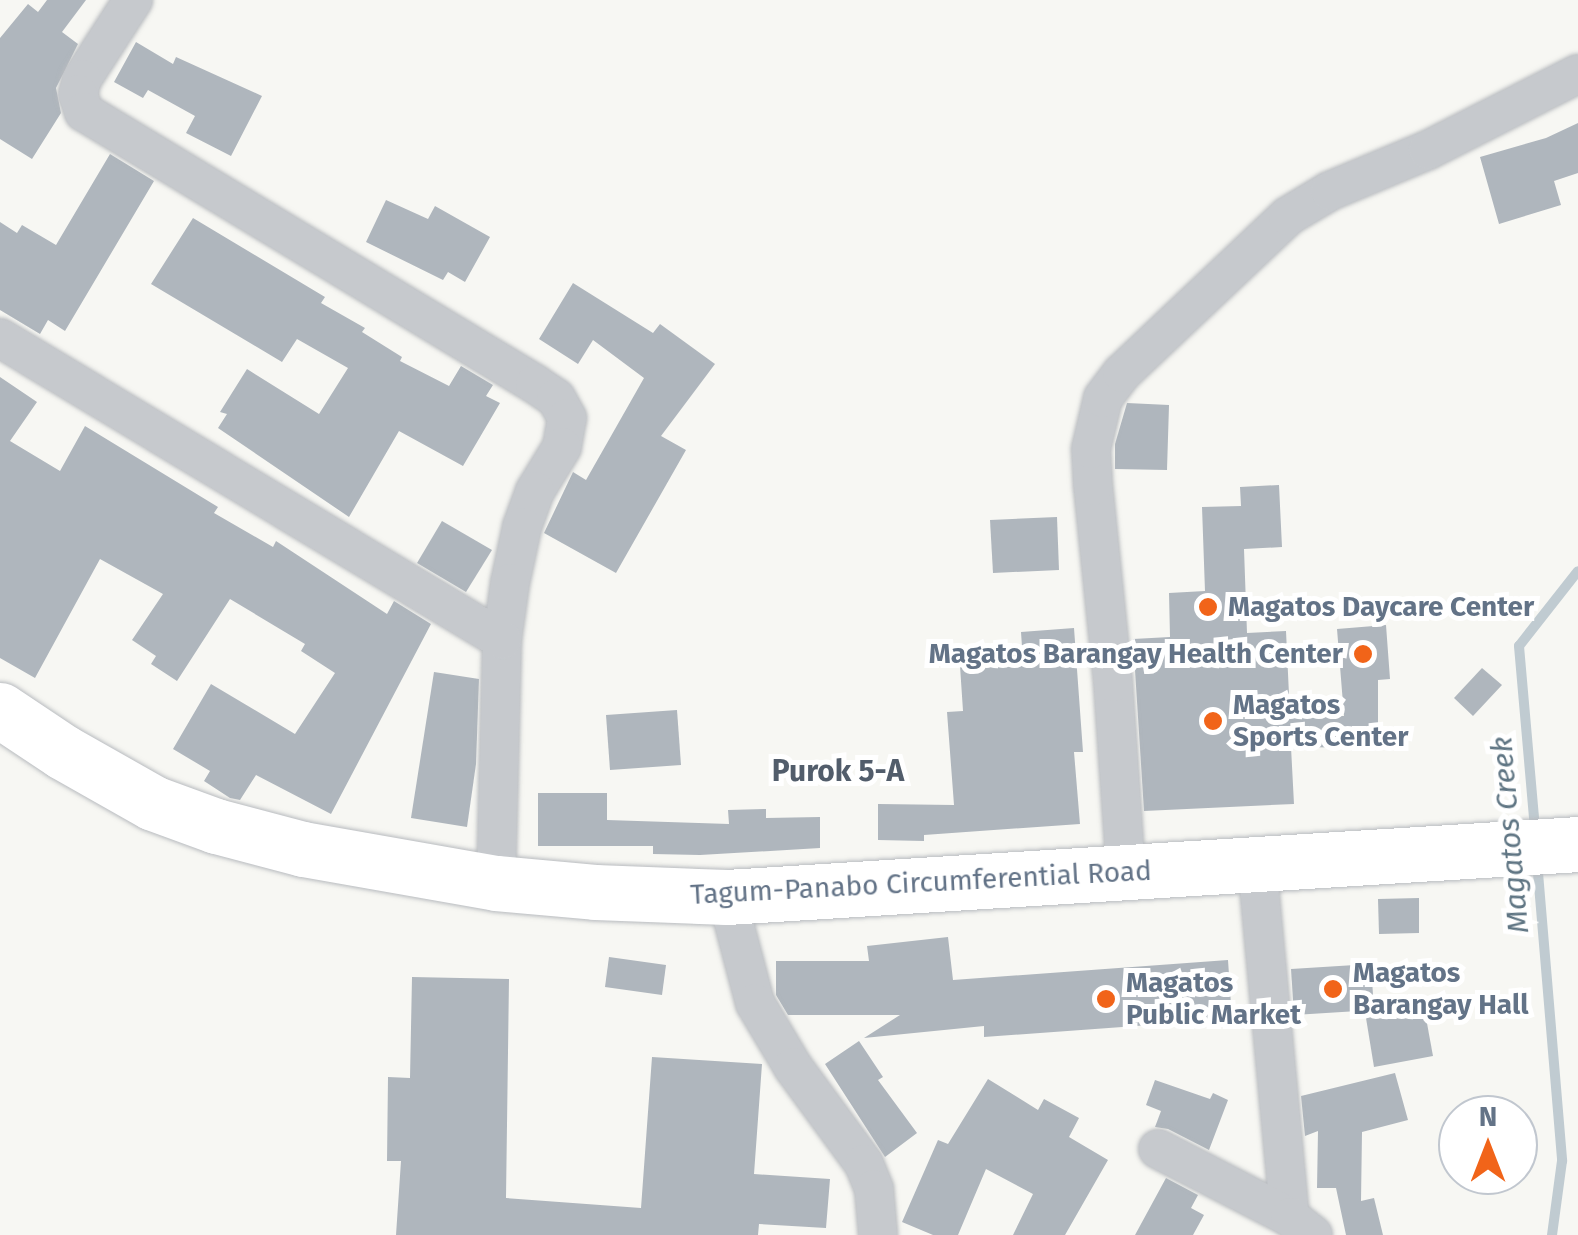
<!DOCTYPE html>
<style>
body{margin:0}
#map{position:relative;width:1578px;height:1235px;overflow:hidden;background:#f7f7f3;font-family:"Fira Sans",sans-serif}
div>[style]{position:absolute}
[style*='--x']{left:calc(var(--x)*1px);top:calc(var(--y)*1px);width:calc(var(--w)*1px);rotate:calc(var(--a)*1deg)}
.stream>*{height:10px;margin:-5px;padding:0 5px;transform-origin:5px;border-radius:5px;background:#c0cbd1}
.building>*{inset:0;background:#afb6bd}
.roads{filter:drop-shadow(0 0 2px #b8bbbf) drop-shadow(0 0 2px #b8bbbf)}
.minor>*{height:38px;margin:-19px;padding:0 19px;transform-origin:19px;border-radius:19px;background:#c6c9cd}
.highway>*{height:55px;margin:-27.5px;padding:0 27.5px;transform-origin:27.5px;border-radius:27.5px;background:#fff}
.dots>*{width:28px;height:28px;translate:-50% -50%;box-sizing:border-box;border:5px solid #fff;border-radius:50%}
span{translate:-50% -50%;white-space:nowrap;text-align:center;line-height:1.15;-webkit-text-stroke:10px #fff;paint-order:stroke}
.poi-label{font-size:28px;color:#637387;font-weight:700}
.left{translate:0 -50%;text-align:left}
.right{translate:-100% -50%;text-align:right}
.street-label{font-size:28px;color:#637387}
.neighbourhood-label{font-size:30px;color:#525d6b;font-weight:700}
.water-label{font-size:30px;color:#5f7583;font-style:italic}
.north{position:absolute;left:1438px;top:1095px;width:100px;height:100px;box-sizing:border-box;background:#fff;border:2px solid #c1c7cf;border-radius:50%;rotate:0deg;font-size:28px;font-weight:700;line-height:40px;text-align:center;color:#637387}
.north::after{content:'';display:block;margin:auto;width:35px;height:45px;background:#f16419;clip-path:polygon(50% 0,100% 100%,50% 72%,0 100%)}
</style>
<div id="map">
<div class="stream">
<i style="--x:1535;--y:829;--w:184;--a:-95"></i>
<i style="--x:1519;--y:646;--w:95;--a:-51.8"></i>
<i style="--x:1537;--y:861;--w:301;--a:85.2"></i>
<i style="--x:1562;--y:1161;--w:75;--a:97.7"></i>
</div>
<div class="building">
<i style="clip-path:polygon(47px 0,86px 0,62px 32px,78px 44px,56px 88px,61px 113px,32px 159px,0 139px,0 38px,28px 4px,38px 12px)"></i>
<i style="clip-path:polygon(136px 42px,173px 64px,176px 57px,262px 96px,231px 156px,186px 133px,195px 116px,148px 90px,143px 98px,114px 82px)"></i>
<i style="clip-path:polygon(1578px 123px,1578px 173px,1554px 181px,1561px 205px,1499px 224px,1480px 157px,1546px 138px)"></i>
<i style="clip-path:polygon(110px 154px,154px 181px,65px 331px,48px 320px,40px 334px,0 310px,0 222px,17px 233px,22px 225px,56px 245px)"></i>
<i style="clip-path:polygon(386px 200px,428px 219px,435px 206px,490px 237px,465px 282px,448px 272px,443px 280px,366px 242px)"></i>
<i style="clip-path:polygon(193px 218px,325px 297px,321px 303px,365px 328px,362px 332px,402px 357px,400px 361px,449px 386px,461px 366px,493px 385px,486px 396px,500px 403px,463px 466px,399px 431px,349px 517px,218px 428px,227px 414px,220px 412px,247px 369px,319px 414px,348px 368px,297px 339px,282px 362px,151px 284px)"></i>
<i style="clip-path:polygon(573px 283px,653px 333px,660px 324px,715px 364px,661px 436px,686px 450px,616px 573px,544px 533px,573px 472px,586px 480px,644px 378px,593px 340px,578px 364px,539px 339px)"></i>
<i style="clip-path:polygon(0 377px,37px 402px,10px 441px,60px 471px,85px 426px,218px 507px,214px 513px,273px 547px,276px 541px,387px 614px,394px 601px,431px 624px,331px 814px,256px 775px,240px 800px,230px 798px,204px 781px,210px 771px,173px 749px,211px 684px,295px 734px,335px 673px,301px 651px,305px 644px,230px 599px,177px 681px,151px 664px,156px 656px,132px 640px,163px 594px,100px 559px,35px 678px,0 658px)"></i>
<i style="clip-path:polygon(1127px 403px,1169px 405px,1167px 470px,1115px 469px,1115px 444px)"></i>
<i style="clip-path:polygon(1279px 485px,1282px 547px,1244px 549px,1247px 633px,1286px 631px,1290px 716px,1344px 716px,1337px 629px,1386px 625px,1390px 679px,1378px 680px,1378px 748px,1291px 747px,1294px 804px,1144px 811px,1133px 639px,1170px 637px,1169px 593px,1205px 591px,1202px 507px,1241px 506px,1240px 487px)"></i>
<i style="clip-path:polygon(1057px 517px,1059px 570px,993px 573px,990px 520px)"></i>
<i style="clip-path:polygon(442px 521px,492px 550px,466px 592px,417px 563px)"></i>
<i style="clip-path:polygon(1074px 628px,1083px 752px,1074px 752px,1080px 824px,924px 835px,924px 841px,878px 840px,878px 804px,954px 805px,947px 712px,963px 711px,960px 666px,1023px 662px,1021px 632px)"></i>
<i style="clip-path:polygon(1482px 668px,1502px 685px,1473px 716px,1454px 698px)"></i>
<i style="clip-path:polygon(434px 672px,479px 679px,476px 764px,467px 827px,411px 818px)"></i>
<i style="clip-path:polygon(677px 710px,681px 765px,610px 770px,606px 715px)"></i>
<i style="clip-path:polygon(538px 793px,607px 793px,607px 820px,729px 824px,728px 810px,766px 809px,766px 818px,820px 817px,820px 848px,700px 855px,653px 854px,653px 846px,538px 846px)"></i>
<i style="clip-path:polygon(1419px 898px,1419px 933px,1379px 934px,1378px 899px)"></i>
<i style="clip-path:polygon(948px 937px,953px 980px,1228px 960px,1232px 1019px,984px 1037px,984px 1026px,864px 1038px,900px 1015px,788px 1015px,776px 995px,776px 961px,869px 961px,867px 946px)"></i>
<i style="clip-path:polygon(609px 957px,666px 965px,662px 995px,605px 987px)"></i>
<i style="clip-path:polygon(1371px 964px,1374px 1010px,1294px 1015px,1291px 969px)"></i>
<i style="clip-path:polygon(412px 977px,509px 979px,506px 1198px,641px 1208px,652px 1057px,762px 1064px,754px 1174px,830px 1179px,826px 1228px,759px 1224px,758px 1235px,396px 1235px,401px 1161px,387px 1161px,388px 1077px,410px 1078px)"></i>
<i style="clip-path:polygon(1424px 1007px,1433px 1056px,1374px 1067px,1366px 1018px)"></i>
<i style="clip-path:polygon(859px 1041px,883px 1077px,878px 1080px,917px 1133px,885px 1157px,825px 1064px)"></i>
<i style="clip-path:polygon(1395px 1073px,1408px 1120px,1362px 1132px,1361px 1201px,1374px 1198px,1383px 1235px,1346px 1235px,1336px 1188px,1317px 1188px,1318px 1131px,1305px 1136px,1301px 1096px)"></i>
<i style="clip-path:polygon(988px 1079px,1038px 1110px,1044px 1099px,1079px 1118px,1069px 1137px,1108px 1160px,1065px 1235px,1013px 1235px,1033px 1194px,986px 1169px,958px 1235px,933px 1235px,902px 1222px,938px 1140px,948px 1144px)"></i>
<i style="clip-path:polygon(1155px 1080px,1210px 1099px,1213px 1093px,1228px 1100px,1209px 1150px,1168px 1129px,1155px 1127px,1161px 1111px,1146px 1105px)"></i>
<i style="clip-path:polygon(1166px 1178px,1198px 1195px,1191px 1208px,1204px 1215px,1193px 1235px,1135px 1235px)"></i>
</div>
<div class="roads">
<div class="minor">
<i style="--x:133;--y:0;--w:94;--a:122.8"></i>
<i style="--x:82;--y:79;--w:16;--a:105"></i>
<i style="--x:78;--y:94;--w:19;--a:72"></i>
<i style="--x:84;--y:112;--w:527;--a:31.09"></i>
<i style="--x:535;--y:384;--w:25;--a:34"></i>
<i style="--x:556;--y:398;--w:23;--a:61"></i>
<i style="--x:567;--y:418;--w:29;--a:100"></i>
<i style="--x:562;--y:447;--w:52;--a:121.5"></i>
<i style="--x:535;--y:491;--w:38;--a:110"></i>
<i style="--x:522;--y:527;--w:57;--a:102.1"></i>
<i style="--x:510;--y:583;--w:58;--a:98"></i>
<i style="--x:502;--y:640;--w:243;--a:91.4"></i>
<i style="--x:0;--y:338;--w:586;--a:31.03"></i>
<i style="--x:1257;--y:864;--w:355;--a:84.7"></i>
<i style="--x:1126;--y:873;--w:191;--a:-93.9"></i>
<i style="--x:1113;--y:682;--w:197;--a:-95.8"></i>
<i style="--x:1093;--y:486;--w:37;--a:-93"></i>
<i style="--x:1091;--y:449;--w:52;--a:-76.8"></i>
<i style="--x:1103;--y:398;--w:31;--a:-53"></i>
<i style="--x:1122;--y:373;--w:228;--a:-43.4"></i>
<i style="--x:1288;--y:216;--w:49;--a:-30.8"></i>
<i style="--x:1330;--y:191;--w:106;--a:-22.7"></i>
<i style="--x:1428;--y:150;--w:168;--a:-26.9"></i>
<i style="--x:727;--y:897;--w:110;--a:75.2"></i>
<i style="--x:755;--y:1003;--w:74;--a:59.3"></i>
<i style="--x:793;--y:1067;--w:120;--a:53.8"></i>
<i style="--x:864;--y:1164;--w:27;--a:68"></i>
<i style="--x:874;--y:1189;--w:46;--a:85"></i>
<i style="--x:1158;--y:1149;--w:148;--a:27.3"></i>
<i style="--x:1290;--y:1217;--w:29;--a:38"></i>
</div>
<div class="highway">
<i style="--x:0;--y:710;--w:76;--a:33.7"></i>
<i style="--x:63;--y:752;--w:103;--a:29.5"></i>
<i style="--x:153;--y:803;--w:67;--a:20.1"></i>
<i style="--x:216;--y:826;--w:90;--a:14.8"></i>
<i style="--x:303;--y:849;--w:196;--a:10"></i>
<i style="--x:496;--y:883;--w:99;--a:5.2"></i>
<i style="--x:595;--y:892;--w:132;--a:2.2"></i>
<i style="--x:727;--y:897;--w:853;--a:-3.56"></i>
</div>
</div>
<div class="dots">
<i style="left:1208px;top:607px;background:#f16419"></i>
<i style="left:1363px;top:654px;background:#f16419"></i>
<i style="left:1213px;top:721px;background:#f16419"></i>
<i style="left:1333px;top:989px;background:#f16419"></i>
<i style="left:1106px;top:999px;background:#f16419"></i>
</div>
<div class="poi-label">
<span class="left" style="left:1228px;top:607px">Magatos Daycare Center</span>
<span class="right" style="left:1343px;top:654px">Magatos Barangay Health Center</span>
<span class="left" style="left:1233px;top:721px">Magatos<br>Sports Center</span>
<span class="left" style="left:1353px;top:989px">Magatos<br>Barangay Hall</span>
<span class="left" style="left:1126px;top:999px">Magatos<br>Public Market</span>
</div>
<div class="street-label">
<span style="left:921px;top:883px;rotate:-3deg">Tagum-Panabo Circumferential Road</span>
</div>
<div class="neighbourhood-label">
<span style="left:838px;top:771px">Purok 5-A</span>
</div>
<div class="water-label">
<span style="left:1510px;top:835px;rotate:-95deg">Magatos Creek</span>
</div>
<div class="north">N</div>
</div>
